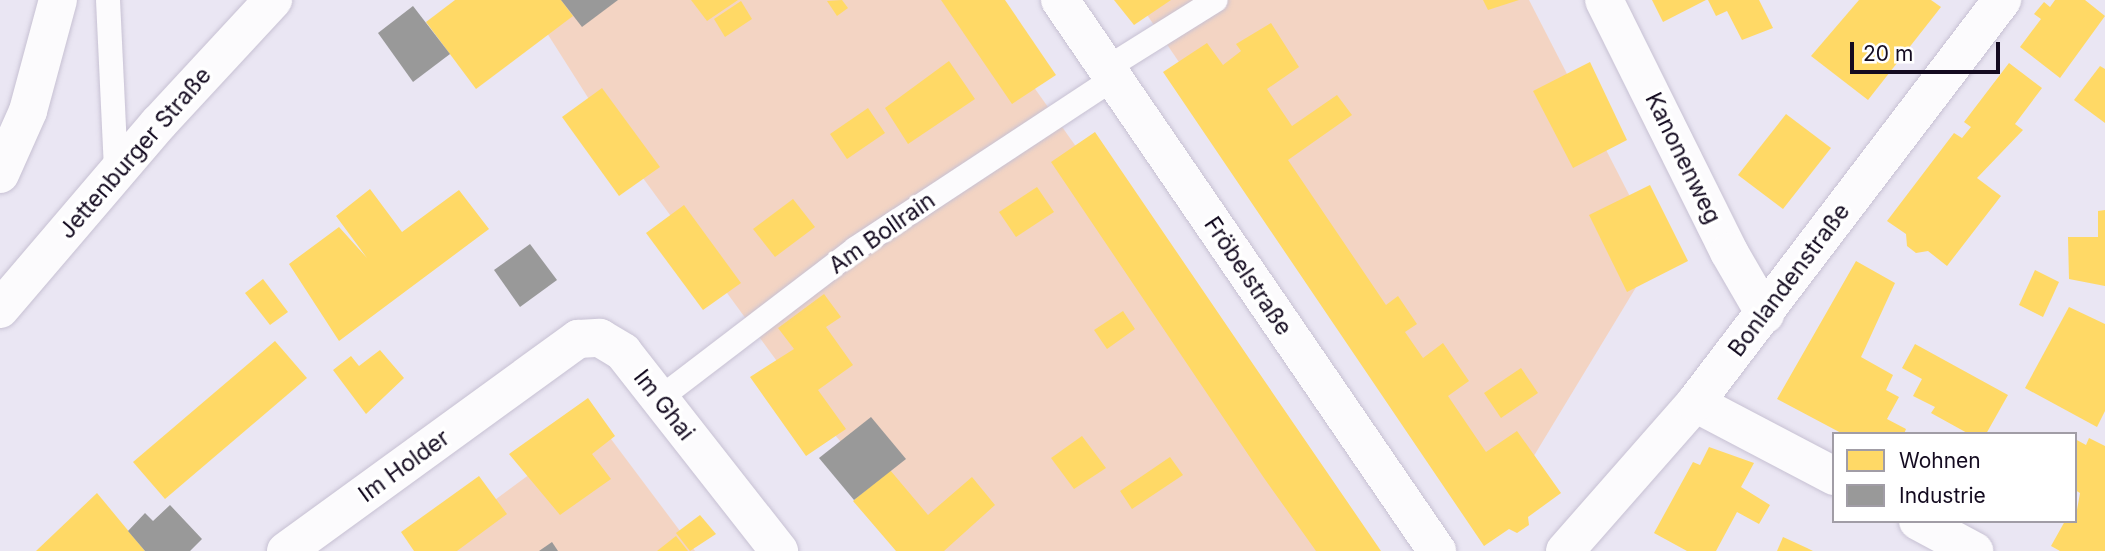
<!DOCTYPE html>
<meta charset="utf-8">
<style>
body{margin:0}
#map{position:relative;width:2105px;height:551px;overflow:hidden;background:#eae6f3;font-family:Inter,sans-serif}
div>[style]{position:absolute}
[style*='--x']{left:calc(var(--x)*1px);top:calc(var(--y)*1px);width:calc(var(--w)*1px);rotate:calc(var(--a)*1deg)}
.green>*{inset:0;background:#f3d4c3}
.homes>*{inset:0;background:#ffd966}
.industry>*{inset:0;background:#999}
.roads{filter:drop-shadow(0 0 2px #c7c1d3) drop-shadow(0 0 2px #c7c1d3)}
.service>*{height:24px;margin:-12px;padding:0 12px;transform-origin:12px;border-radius:12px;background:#fcfbfd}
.minor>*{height:38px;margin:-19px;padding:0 19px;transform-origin:19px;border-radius:19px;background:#fcfbfd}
.tertiary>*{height:38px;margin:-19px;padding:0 19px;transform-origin:19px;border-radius:19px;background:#fcfbfd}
span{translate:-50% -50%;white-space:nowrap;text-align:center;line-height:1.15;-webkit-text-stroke:7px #fff;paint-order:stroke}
.street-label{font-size:23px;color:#140b20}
.legend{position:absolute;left:1832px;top:432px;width:245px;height:91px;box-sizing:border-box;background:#fff;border:2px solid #a19da6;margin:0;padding:9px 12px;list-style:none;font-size:21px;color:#140b20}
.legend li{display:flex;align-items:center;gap:14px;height:35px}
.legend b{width:35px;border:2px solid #a19da6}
.scale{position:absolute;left:1850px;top:42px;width:150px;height:32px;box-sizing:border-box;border:4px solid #140b20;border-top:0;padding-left:9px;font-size:21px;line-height:24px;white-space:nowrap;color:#140b20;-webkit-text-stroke:5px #fff;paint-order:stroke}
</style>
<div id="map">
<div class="green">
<i style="clip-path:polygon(526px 0,972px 0,1363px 551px,934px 551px,806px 401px,613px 137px)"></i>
<i style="clip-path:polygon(1137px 0,1529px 0,1658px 251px,1492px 525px)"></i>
<i style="clip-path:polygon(599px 423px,695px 551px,426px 551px)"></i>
</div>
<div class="homes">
<i style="clip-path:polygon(455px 0,561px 0,573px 16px,476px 89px,426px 22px)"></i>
<i style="clip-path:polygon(691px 0,738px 0,707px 21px)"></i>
<i style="clip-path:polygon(842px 0,848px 8px,837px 16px,827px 1px)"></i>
<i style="clip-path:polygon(941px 0,1005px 0,1056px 75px,1012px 104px)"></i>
<i style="clip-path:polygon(1114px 0,1171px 0,1134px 25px)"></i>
<i style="clip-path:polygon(1483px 0,1519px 0,1488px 10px)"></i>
<i style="clip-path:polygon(1652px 0,1706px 0,1663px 22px)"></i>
<i style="clip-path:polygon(1708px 0,1759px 0,1773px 28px,1742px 40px,1727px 11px,1716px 16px)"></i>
<i style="clip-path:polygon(1859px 0,1931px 0,1941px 7px,1868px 100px,1811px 56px)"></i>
<i style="clip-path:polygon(2055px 0,2085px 0,2105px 16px,2060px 78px,2020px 47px,2041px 19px,2034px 14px,2044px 2px,2050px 7px)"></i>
<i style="clip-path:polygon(741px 1px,752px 19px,725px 37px,714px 19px)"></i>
<i style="clip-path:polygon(1271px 23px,1299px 67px,1267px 89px,1292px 126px,1337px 95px,1352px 115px,1288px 160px,1386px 305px,1398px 296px,1417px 324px,1405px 332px,1423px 358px,1443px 343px,1469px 381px,1448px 396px,1486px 452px,1517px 431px,1561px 493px,1528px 517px,1529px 525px,1517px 533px,1509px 529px,1484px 546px,1163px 72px,1207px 43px,1223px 65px,1241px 51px,1236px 44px)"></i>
<i style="clip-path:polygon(949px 61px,975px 99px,908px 144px,885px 108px)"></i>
<i style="clip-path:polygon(1590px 62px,1627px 140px,1573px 168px,1533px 91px)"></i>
<i style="clip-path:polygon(2009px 63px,2042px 88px,2015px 124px,2023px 130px,1977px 178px,2001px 196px,1947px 266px,1928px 251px,1916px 253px,1907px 246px,1906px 234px,1887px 221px,1954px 133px,1962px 138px,1971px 127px,1964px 122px)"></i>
<i style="clip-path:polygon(2100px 66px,2105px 69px,2105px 123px,2074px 100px)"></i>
<i style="clip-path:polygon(602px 88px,660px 167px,619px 196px,562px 117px)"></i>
<i style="clip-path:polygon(868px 108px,885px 133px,847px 159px,830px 134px)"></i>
<i style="clip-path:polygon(1786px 114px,1831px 148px,1783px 209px,1738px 175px)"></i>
<i style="clip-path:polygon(1095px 132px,1255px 367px,1381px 551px,1316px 551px,1264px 478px,1051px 162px)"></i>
<i style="clip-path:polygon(1650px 185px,1688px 261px,1627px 292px,1589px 215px)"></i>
<i style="clip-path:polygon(1037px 187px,1054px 212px,1016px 237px,999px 212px)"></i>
<i style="clip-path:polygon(370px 189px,402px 232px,459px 190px,489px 229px,339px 341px,289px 264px,339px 227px,367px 258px,336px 216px)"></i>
<i style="clip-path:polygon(793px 199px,815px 227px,775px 257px,753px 229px)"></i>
<i style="clip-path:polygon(684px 205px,741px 283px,703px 310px,646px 233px)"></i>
<i style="clip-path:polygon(2105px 210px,2105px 286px,2069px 279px,2068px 237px,2098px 237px,2098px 211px)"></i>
<i style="clip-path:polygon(1856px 261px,1895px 283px,1861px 357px,1893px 375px,1886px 390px,1899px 397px,1887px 419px,1906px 429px,1904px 434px,1843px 434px,1777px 399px)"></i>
<i style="clip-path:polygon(2035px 270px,2059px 282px,2043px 317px,2019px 305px)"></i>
<i style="clip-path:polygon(263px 279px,288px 312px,270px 325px,245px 293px)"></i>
<i style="clip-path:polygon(824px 294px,841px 317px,826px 327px,853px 365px,818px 390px,846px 429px,806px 456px,750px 377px,794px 349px,778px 328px)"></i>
<i style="clip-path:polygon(2069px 307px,2105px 324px,2105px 411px,2097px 427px,2025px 388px)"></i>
<i style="clip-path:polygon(1123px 311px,1135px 329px,1107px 349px,1094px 330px)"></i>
<i style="clip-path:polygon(275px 341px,307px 378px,165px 499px,133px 462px)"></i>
<i style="clip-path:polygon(1915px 344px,2008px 395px,1986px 434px,1969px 434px,1931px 413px,1935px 407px,1913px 396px,1922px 379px,1902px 368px)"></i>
<i style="clip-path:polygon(380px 350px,404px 378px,366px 414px,333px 370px,351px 356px,359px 366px)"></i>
<i style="clip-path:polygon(1521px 368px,1538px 393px,1501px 418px,1484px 393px)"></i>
<i style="clip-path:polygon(588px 398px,615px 436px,592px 454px,611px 479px,560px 515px,509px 454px)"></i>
<i style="clip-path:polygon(1082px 436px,1106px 468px,1074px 489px,1051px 458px)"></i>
<i style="clip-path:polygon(2089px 438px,2105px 446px,2105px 551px,2060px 551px,2051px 546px,2065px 521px,2075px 521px,2080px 493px,2075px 490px,2075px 439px,2086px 445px)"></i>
<i style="clip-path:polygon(1709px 447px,1754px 463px,1741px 487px,1770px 505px,1759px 524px,1737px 512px,1716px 551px,1687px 551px,1654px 533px,1693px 462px,1700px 465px)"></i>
<i style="clip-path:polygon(1170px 457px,1183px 475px,1132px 509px,1120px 491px)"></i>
<i style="clip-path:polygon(890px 470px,928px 515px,972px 477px,995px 505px,944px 551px,896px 551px,853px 501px)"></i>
<i style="clip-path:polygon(479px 476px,507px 514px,457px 551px,414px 551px,401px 532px)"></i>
<i style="clip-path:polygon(97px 493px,145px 551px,36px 551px)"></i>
<i style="clip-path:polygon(700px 515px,716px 534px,690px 551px,676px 533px)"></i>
<i style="clip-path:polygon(676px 536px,688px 551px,657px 551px)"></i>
<i style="clip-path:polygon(1783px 537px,1807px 548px,1813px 551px,1777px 551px)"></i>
</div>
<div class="industry">
<i style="clip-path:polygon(561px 0,618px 0,582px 27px)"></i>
<i style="clip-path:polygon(413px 6px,450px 54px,413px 82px,378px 33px)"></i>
<i style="clip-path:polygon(530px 244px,557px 280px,520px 307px,494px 270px)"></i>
<i style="clip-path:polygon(871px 417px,906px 459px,854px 500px,819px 458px)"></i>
<i style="clip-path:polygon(170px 505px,202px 539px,190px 551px,145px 551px,128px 531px,145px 513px,153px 521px)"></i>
<i style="clip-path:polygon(552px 542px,558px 551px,539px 551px)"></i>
</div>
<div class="roads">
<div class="service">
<i style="--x:108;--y:0;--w:172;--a:87.3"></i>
<i style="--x:1107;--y:68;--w:128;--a:-32"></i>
<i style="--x:659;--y:399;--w:247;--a:-37.4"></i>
<i style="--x:855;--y:249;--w:309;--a:-33.4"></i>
</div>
<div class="minor">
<i style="--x:1060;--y:0;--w:668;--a:55.62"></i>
<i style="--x:1604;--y:0;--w:281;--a:63.6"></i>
<i style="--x:1729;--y:252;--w:72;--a:59.9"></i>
<i style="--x:0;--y:174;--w:69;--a:-66"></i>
<i style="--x:28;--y:111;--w:115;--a:-74.9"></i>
<i style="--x:1695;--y:403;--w:157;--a:27.7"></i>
<i style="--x:1918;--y:521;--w:64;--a:28.2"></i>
<i style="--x:286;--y:551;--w:361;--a:-36"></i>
<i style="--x:578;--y:339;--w:22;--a:-3"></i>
<i style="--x:600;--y:338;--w:27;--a:31"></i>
<i style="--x:623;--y:352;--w:253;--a:51.9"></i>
<i style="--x:1565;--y:551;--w:197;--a:-48.7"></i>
<i style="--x:1695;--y:403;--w:507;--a:-52.7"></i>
</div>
<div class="tertiary">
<i style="--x:0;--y:309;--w:245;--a:-49.5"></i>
<i style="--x:159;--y:123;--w:168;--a:-47.2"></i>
</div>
</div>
<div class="street-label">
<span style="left:135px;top:153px;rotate:-49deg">Jettenburger Straße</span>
<span style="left:1683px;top:158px;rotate:64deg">Kanonenweg</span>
<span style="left:882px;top:233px;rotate:-35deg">Am Bollrain</span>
<span style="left:1248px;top:276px;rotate:56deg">Fröbelstraße</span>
<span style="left:1789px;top:280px;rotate:-53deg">Bonlandenstraße</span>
<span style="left:664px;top:405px;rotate:52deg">Im Ghai</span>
<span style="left:404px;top:466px;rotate:-36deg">Im Holder</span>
</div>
<ul class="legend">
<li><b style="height:19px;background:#ffd966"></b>Wohnen</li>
<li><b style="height:19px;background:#999"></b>Industrie</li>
</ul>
<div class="scale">20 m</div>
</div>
